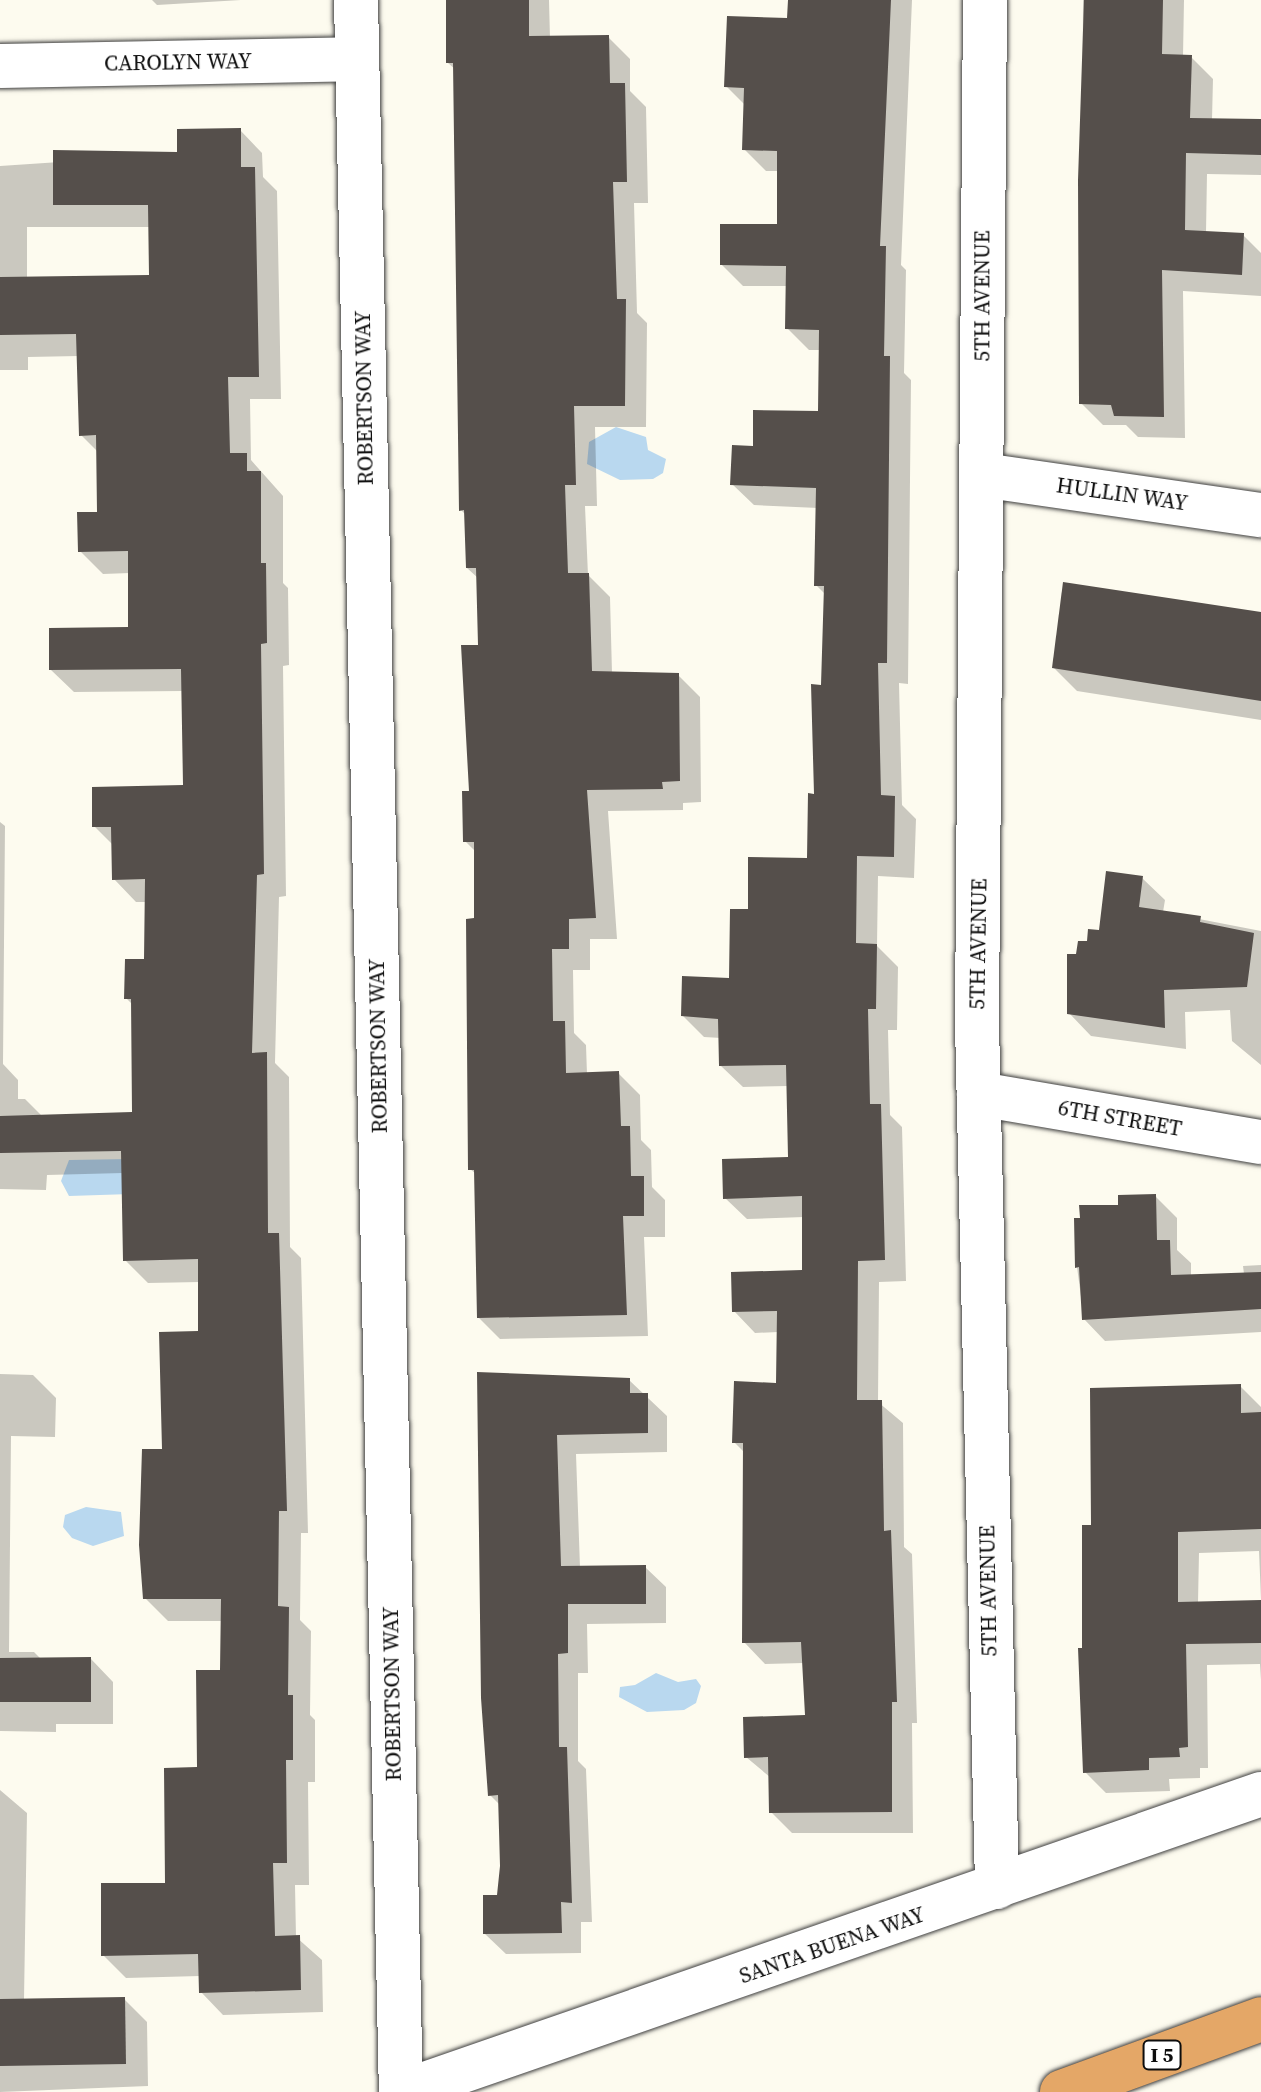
<!DOCTYPE html>
<style>
body{margin:0}
#map{position:relative;width:1261px;height:2092px;overflow:hidden;background:#fdfbef;font-family:"Source Serif 4",serif}
div>[style]{position:absolute}
[style*='--x']{left:calc(var(--x)*1px);top:calc(var(--y)*1px);width:calc(var(--w)*1px);rotate:calc(var(--a)*1deg)}
.water>*{inset:0;background:#b9d8ef}
.shadow>*{inset:0;background:#0003}
.building>*{inset:0;background:#554f4b}
.roads{filter:drop-shadow(0 0 2px #404040) drop-shadow(0 0 2px #404040)}
.minor>*{height:44px;margin:-22px;padding:0 22px;transform-origin:22px;border-radius:22px;background:#fff}
.motorway>*{height:44px;margin:-22px;padding:0 22px;transform-origin:22px;border-radius:22px;background:#e4a767}
span{translate:-50% -50%;white-space:nowrap;text-align:center;line-height:1.15;-webkit-text-stroke:8px #fff;paint-order:stroke}
.shield-label span{padding:2px 6px;background:#fff;border:2px solid;border-radius:6px;-webkit-text-stroke-width:0}
.shield-label{font-size:20px;color:#0d0d0d;font-weight:700}
.street-label{font-size:22px;color:#0d0d0d}
</style>
<div id="map">
<div class="water">
<i style="clip-path:polygon(616px 427px,646px 437px,648px 450px,666px 459px,663px 473px,653px 479px,620px 480px,587px 464px,589px 442px)"></i>
<i style="clip-path:polygon(130px 1159px,131px 1194px,69px 1196px,61px 1181px,69px 1160px)"></i>
<i style="clip-path:polygon(86px 1507px,121px 1512px,124px 1536px,93px 1546px,72px 1538px,63px 1527px,65px 1515px)"></i>
<i style="clip-path:polygon(656px 1673px,678px 1682px,696px 1679px,701px 1686px,696px 1703px,684px 1710px,647px 1712px,619px 1697px,620px 1687px,635px 1685px)"></i>
</div>
<div class="shadow">
<i style="clip-path:polygon(152px 0,241px 0,157px 5px)"></i>
<i style="clip-path:polygon(446px 0,549px 0,550px 38px,608px 37px,630px 59px,630px 91px,646px 107px,648px 203px,634px 203px,637px 313px,647px 323px,646px 427px,595px 427px,597px 506px,585px 506px,588px 575px,610px 597px,612px 673px,678px 675px,700px 697px,701px 802px,683px 803px,683px 810px,608px 811px,617px 939px,590px 939px,590px 970px,573px 970px,574px 1033px,586px 1045px,587px 1074px,618px 1073px,640px 1095px,641px 1140px,651px 1150px,652px 1187px,665px 1200px,665px 1237px,644px 1237px,648px 1336px,500px 1339px,479px 1318px,476px 1174px,470px 1169px,476px 852px,465px 841px,480px 646px,479px 579px,467px 568px,466px 515px,461px 510px,456px 70px,448px 63px)"></i>
<i style="clip-path:polygon(790px 0,912px 0,901px 265px,906px 270px,904px 373px,911px 380px,908px 684px,899px 683px,902px 805px,916px 819px,914px 878px,878px 876px,877px 946px,898px 967px,897px 1030px,888px 1030px,890px 1115px,902px 1127px,906px 1281px,879px 1282px,878px 1402px,903px 1423px,904px 1547px,912px 1554px,917px 1723px,912px 1723px,913px 1833px,792px 1833px,771px 1812px,771px 1778px,746px 1757px,807px 1717px,804px 1663px,765px 1664px,744px 1642px,745px 1453px,734px 1442px,778px 1385px,778px 1332px,755px 1333px,734px 1311px,804px 1272px,804px 1217px,747px 1219px,725px 1198px,790px 1159px,788px 1086px,743px 1087px,721px 1066px,721px 1038px,704px 1037px,683px 1016px,731px 980px,750px 911px,809px 860px,816px 796px,826px 595px,816px 585px,818px 508px,754px 505px,732px 484px,755px 448px,820px 413px,820px 350px,809px 350px,787px 328px,788px 286px,743px 286px,722px 265px,779px 226px,779px 171px,766px 171px,744px 149px,746px 106px,726px 86px,789px 20px)"></i>
<i style="clip-path:polygon(1083px 0,1184px 0,1183px 57px,1191px 57px,1213px 79px,1212px 120px,1261px 121px,1261px 175px,1207px 174px,1206px 233px,1243px 235px,1261px 253px,1261px 296px,1183px 291px,1185px 438px,1138px 437px,1126px 425px,1103px 425px,1081px 403px)"></i>
<i style="clip-path:polygon(evenodd,240px 130px,262px 153px,263px 177px,277px 191px,281px 399px,250px 399px,251px 460px,283px 496px,283px 583px,288px 588px,289px 665px,283px 666px,286px 896px,279px 897px,275px 1063px,289px 1077px,290px 1247px,301px 1258px,308px 1533px,301px 1533px,300px 1620px,311px 1631px,310px 1715px,315px 1720px,315px 1782px,308px 1782px,309px 1885px,295px 1885px,296px 1937px,322px 1960px,323px 2012px,223px 2015px,201px 1992px,200px 1976px,126px 1978px,103px 1955px,167px 1885px,222px 1672px,223px 1621px,168px 1621px,145px 1598px,164px 1451px,200px 1333px,200px 1282px,148px 1283px,125px 1260px,123px 1173px,47px 1175px,46px 1190px,0 1189px,0 822px,5px 826px,3px 1064px,18px 1080px,18px 1099px,25px 1099px,43px 1117px,134px 1114px,133px 1005px,126px 998px,146px 961px,147px 902px,136px 902px,114px 879px,113px 845px,94px 826px,185px 787px,183px 691px,74px 692px,51px 670px,130px 629px,130px 573px,103px 574px,80px 551px,99px 514px,98px 452px,81px 435px,79px 356px,28px 357px,28px 370px,0 370px,0 166px,179px 154px,240px 130px,27px 227px,150px 227px,151px 277px,27px 279px,27px 227px)"></i>
<i style="clip-path:polygon(1261px 614px,1261px 720px,1077px 691px,1054px 668px)"></i>
<i style="clip-path:polygon(1142px 878px,1165px 900px,1163px 912px,1261px 931px,1261px 1065px,1232px 1041px,1230px 1010px,1185px 1012px,1186px 1049px,1091px 1036px,1069px 1013px,1077px 957px)"></i>
<i style="clip-path:polygon(1155px 1196px,1177px 1218px,1177px 1250px,1191px 1263px,1191px 1276px,1244px 1274px,1243px 1266px,1261px 1265px,1261px 1332px,1105px 1341px,1084px 1319px,1077px 1267px,1120px 1207px)"></i>
<i style="clip-path:polygon(0 1374px,33px 1375px,56px 1398px,55px 1437px,11px 1436px,9px 1652px,34px 1652px,41px 1659px,91px 1659px,113px 1682px,113px 1724px,56px 1724px,56px 1732px,0 1731px)"></i>
<i style="clip-path:polygon(479px 1374px,629px 1380px,667px 1416px,667px 1452px,576px 1454px,580px 1567px,645px 1567px,666px 1587px,666px 1623px,587px 1624px,588px 1673px,578px 1673px,578px 1761px,586px 1769px,592px 1922px,581px 1922px,581px 1953px,506px 1954px,485px 1934px,499px 1897px,502px 1866px,501px 1806px,490px 1795px)"></i>
<i style="clip-path:polygon(1240px 1386px,1261px 1407px,1261px 1599px,1259px 1551px,1199px 1553px,1198px 1603px,1261px 1602px,1261px 1680px,1260px 1664px,1207px 1665px,1208px 1768px,1200px 1768px,1200px 1778px,1169px 1779px,1170px 1791px,1106px 1793px,1085px 1772px,1093px 1527px)"></i>
<i style="clip-path:polygon(0 1790px,27px 1813px,24px 2000px,124px 1999px,147px 2022px,148px 2086px,0 2092px)"></i>
</div>
<div class="building">
<i style="clip-path:polygon(446px 0,529px 0,529px 36px,609px 35px,610px 83px,625px 83px,627px 182px,613px 182px,617px 299px,626px 299px,625px 406px,574px 406px,576px 485px,565px 485px,568px 573px,589px 573px,592px 671px,679px 673px,680px 781px,662px 782px,663px 789px,587px 790px,596px 918px,569px 919px,569px 949px,552px 949px,553px 1021px,565px 1021px,566px 1073px,619px 1071px,621px 1126px,630px 1126px,631px 1176px,644px 1176px,644px 1216px,623px 1216px,627px 1315px,477px 1318px,474px 1170px,468px 1170px,466px 919px,474px 918px,474px 842px,463px 842px,462px 791px,469px 791px,461px 645px,478px 645px,476px 568px,466px 568px,464px 510px,459px 511px,453px 63px,446px 63px)"></i>
<i style="clip-path:polygon(788px 0,891px 0,880px 246px,886px 246px,884px 356px,890px 356px,887px 663px,878px 663px,881px 795px,895px 796px,894px 857px,857px 856px,856px 943px,877px 944px,876px 1009px,868px 1009px,870px 1104px,881px 1104px,885px 1260px,858px 1261px,857px 1400px,882px 1400px,884px 1531px,891px 1530px,897px 1702px,892px 1702px,892px 1812px,769px 1813px,768px 1757px,744px 1758px,743px 1717px,805px 1715px,801px 1642px,742px 1643px,743px 1443px,732px 1443px,734px 1381px,776px 1383px,777px 1311px,732px 1312px,731px 1272px,802px 1270px,802px 1196px,723px 1199px,722px 1159px,788px 1157px,786px 1065px,719px 1066px,718px 1019px,681px 1016px,682px 976px,729px 978px,730px 909px,748px 909px,748px 857px,807px 858px,808px 793px,814px 794px,811px 684px,821px 685px,824px 586px,814px 586px,816px 488px,730px 485px,732px 445px,753px 446px,753px 410px,818px 411px,819px 330px,785px 329px,786px 266px,720px 265px,720px 224px,777px 224px,777px 151px,742px 150px,744px 88px,724px 87px,727px 16px,787px 18px)"></i>
<i style="clip-path:polygon(1084px 0,1163px 0,1162px 54px,1192px 55px,1190px 118px,1261px 119px,1261px 155px,1186px 153px,1185px 230px,1244px 233px,1242px 275px,1162px 270px,1164px 417px,1114px 416px,1111px 405px,1079px 404px,1078px 180px)"></i>
<i style="clip-path:polygon(241px 128px,241px 167px,255px 167px,259px 377px,228px 377px,230px 453px,247px 453px,247px 471px,261px 471px,261px 563px,266px 563px,267px 643px,261px 644px,264px 874px,257px 875px,252px 1053px,267px 1052px,268px 1233px,279px 1233px,287px 1511px,279px 1511px,278px 1606px,289px 1607px,288px 1695px,293px 1695px,293px 1760px,286px 1760px,287px 1863px,273px 1863px,275px 1936px,300px 1935px,301px 1990px,199px 1993px,198px 1954px,101px 1956px,101px 1883px,165px 1883px,164px 1768px,197px 1767px,196px 1670px,220px 1670px,221px 1599px,143px 1599px,139px 1545px,142px 1449px,162px 1449px,159px 1332px,198px 1331px,198px 1259px,123px 1261px,121px 1151px,0 1153px,0 1116px,132px 1112px,131px 999px,124px 999px,125px 959px,144px 959px,145px 879px,112px 880px,111px 827px,92px 827px,92px 787px,183px 785px,181px 669px,49px 670px,49px 628px,128px 627px,128px 551px,78px 552px,77px 512px,97px 512px,96px 435px,79px 436px,76px 334px,0 335px,0 277px,149px 275px,148px 205px,53px 205px,53px 150px,177px 152px,177px 129px)"></i>
<i style="clip-path:polygon(1063px 582px,1261px 612px,1261px 701px,1052px 668px)"></i>
<i style="clip-path:polygon(1106px 871px,1143px 876px,1139px 907px,1201px 916px,1200px 922px,1254px 933px,1247px 987px,1164px 990px,1165px 1028px,1067px 1014px,1067px 954px,1076px 954px,1078px 941px,1087px 941px,1088px 929px,1099px 930px)"></i>
<i style="clip-path:polygon(1156px 1194px,1157px 1240px,1170px 1240px,1171px 1275px,1261px 1272px,1261px 1309px,1082px 1320px,1079px 1267px,1075px 1268px,1074px 1218px,1080px 1218px,1079px 1205px,1118px 1205px,1118px 1195px)"></i>
<i style="clip-path:polygon(477px 1372px,630px 1378px,630px 1393px,648px 1393px,648px 1433px,557px 1435px,561px 1566px,646px 1565px,646px 1604px,568px 1604px,568px 1653px,558px 1654px,559px 1747px,567px 1747px,572px 1903px,561px 1902px,562px 1933px,483px 1934px,483px 1895px,497px 1895px,500px 1866px,498px 1795px,488px 1796px,481px 1698px)"></i>
<i style="clip-path:polygon(1241px 1384px,1241px 1413px,1261px 1412px,1261px 1529px,1178px 1532px,1178px 1602px,1261px 1600px,1261px 1643px,1186px 1644px,1188px 1747px,1179px 1748px,1180px 1757px,1149px 1758px,1149px 1770px,1083px 1773px,1078px 1648px,1082px 1648px,1082px 1525px,1091px 1525px,1090px 1388px)"></i>
<i style="clip-path:polygon(91px 1657px,91px 1702px,0 1702px,0 1658px)"></i>
<i style="clip-path:polygon(125px 1997px,126px 2064px,0 2066px,0 1999px)"></i>
</div>
<div class="roads">
<div class="minor">
<i style="--x:356;--y:0;--w:2092;--a:88.77"></i>
<i style="--x:985;--y:0;--w:1024;--a:90.45"></i>
<i style="--x:977;--y:1024;--w:863;--a:88.67"></i>
<i style="--x:0;--y:66;--w:357;--a:-1.1"></i>
<i style="--x:982;--y:475;--w:282;--a:8.2"></i>
<i style="--x:979;--y:1094;--w:286;--a:9.7"></i>
<i style="--x:402;--y:2092;--w:909;--a:-19.13"></i>
</div>
<div class="motorway">
<i style="--x:1062;--y:2092;--w:212;--a:-20.1"></i>
</div>
</div>
<div class="shield-label">
<span style="left:1162px;top:2055px">I 5</span>
</div>
<div class="street-label">
<span style="left:178px;top:62px;rotate:-1deg">CAROLYN WAY</span>
<span style="left:982px;top:296px;rotate:-90deg">5TH AVENUE</span>
<span style="left:364px;top:398px;rotate:-91deg">ROBERTSON WAY</span>
<span style="left:1122px;top:494px;rotate:8deg">HULLIN WAY</span>
<span style="left:978px;top:944px;rotate:-89deg">5TH AVENUE</span>
<span style="left:378px;top:1046px;rotate:-91deg">ROBERTSON WAY</span>
<span style="left:1120px;top:1118px;rotate:10deg">6TH STREET</span>
<span style="left:988px;top:1591px;rotate:-91deg">5TH AVENUE</span>
<span style="left:392px;top:1694px;rotate:-91deg">ROBERTSON WAY</span>
<span style="left:832px;top:1945px;rotate:-19deg">SANTA BUENA WAY</span>
</div>
</div>
